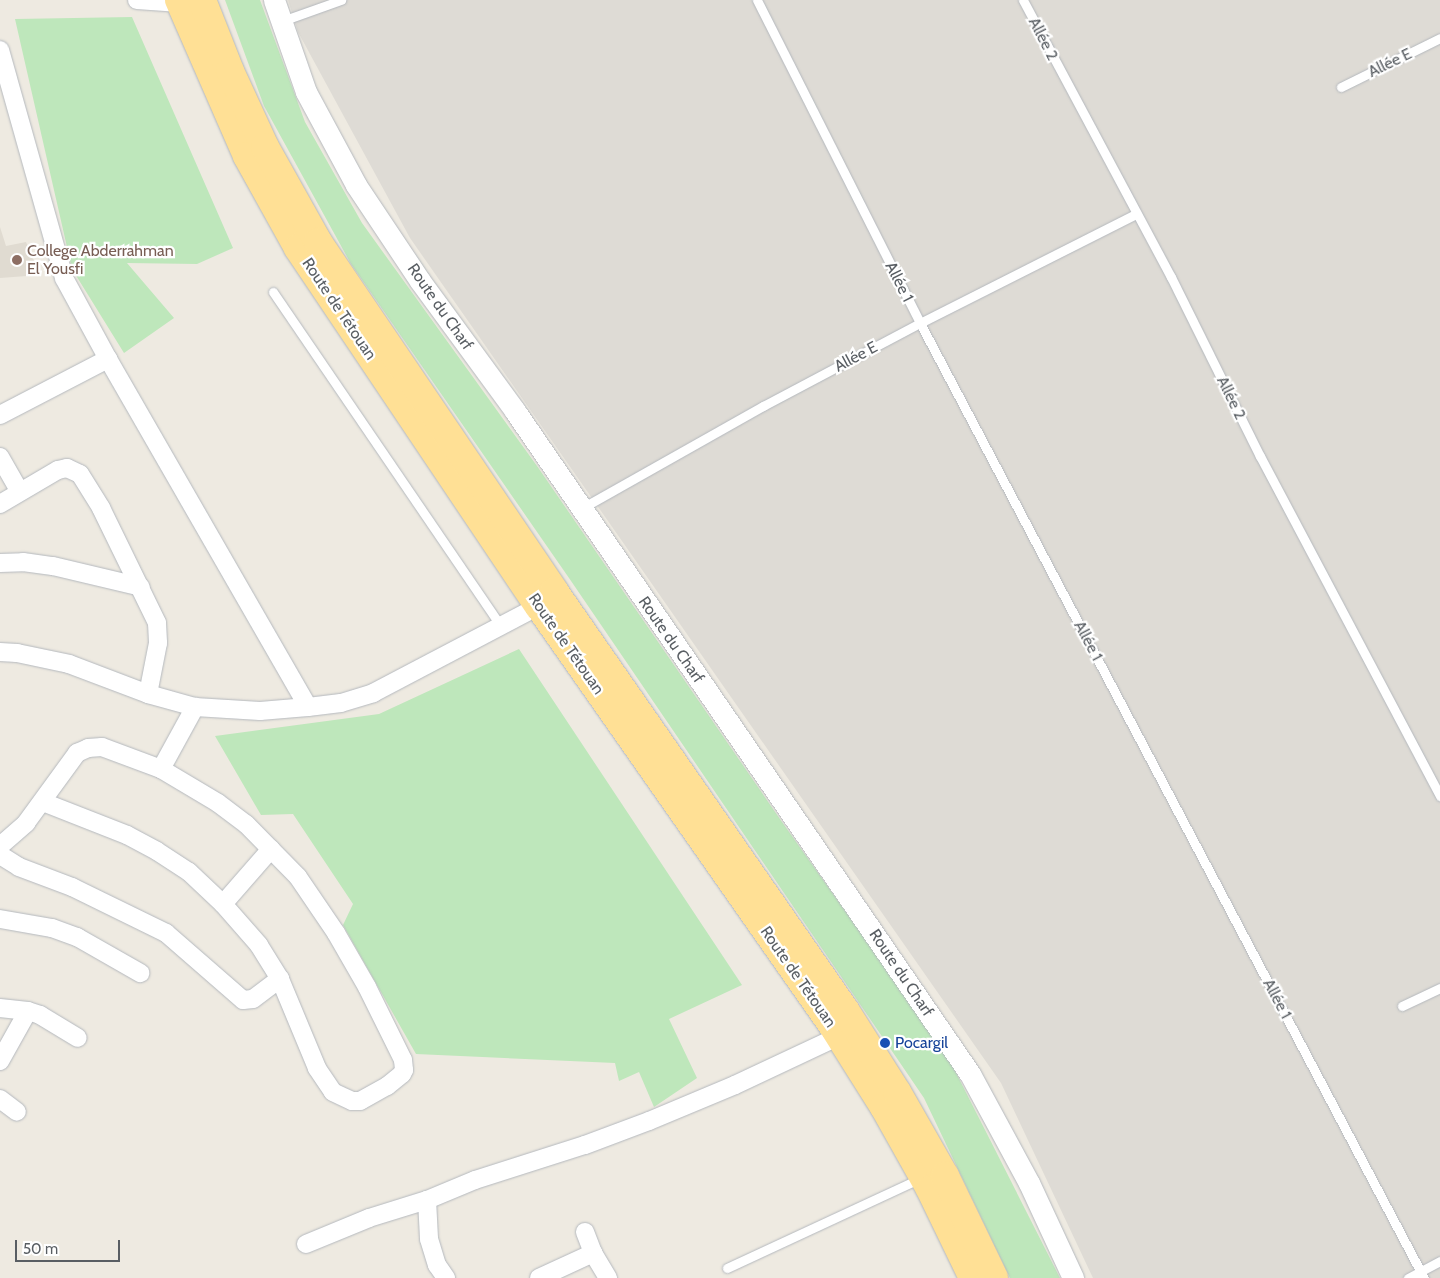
<!DOCTYPE html>
<meta charset="utf-8">
<style>
body{margin:0}
#map{position:relative;width:1440px;height:1278px;overflow:hidden;background:#eeeae1;font-family:Cabin,sans-serif}
div>[style]{position:absolute}
[style*='--x']{left:calc(var(--x)*1px);top:calc(var(--y)*1px);width:calc(var(--w)*1px);rotate:calc(var(--a)*1deg)}
.industrial>*{inset:0;background:#dedbd5}
.education>*{inset:0;background:#e0dbd1}
.green>*{inset:0;background:#bee7bb}
.roads{filter:drop-shadow(0 0 1px #b4b8bd) drop-shadow(0 0 1px #b4b8bd)}
.service>*{height:9px;margin:-4.5px;padding:0 4.5px;transform-origin:4.5px;border-radius:4.5px;background:#fff}
.minor>*{height:18px;margin:-9px;padding:0 9px;transform-origin:9px;border-radius:9px;background:#fff}
.tertiary>*{height:21px;margin:-10.5px;padding:0 10.5px;transform-origin:10.5px;border-radius:10.5px;background:#fff}
.trunk>*{height:28px;margin:-14px;padding:0 14px;transform-origin:14px;border-radius:14px;background:#ffe095}
.dots>*{width:14px;height:14px;translate:-50% -50%;box-sizing:border-box;border:2px solid #fff;border-radius:50%}
span{translate:-50% -50%;white-space:nowrap;text-align:center;line-height:1.15;-webkit-text-stroke:4.5px #fff;paint-order:stroke}
.street-label{font-size:16px;color:#595e63}
.education-label{font-size:16px;color:#785e54}
.left{translate:0 -50%;text-align:left}
.transit-label{font-size:16px;color:#164399}
.scale{position:absolute;left:15px;top:1240px;width:105px;height:22px;box-sizing:border-box;border:2px solid #595e63;border-top:0;padding-left:6px;font-size:15px;line-height:18px;white-space:nowrap;color:#595e63;-webkit-text-stroke:4px #fff;paint-order:stroke}
</style>
<div id="map">
<div class="industrial">
<i style="clip-path:polygon(288px 0,1440px 0,1440px 1278px,1093px 1278px,1001px 1083px,410px 238px,298px 32px)"></i>
</div>
<div class="education">
<i style="clip-path:polygon(0 227px,6px 246px,26px 242px,40px 275px,0 278px)"></i>
</div>
<div class="green">
<i style="clip-path:polygon(225px 0,260px 0,305px 122px,362px 223px,537px 466px,782px 822px,946px 1053px,1060px 1278px,1010px 1278px,924px 1098px,569px 578px,351px 264px,264px 106px)"></i>
<i style="clip-path:polygon(132px 17px,233px 248px,197px 264px,127px 263px,174px 318px,124px 353px,72px 269px,15px 19px)"></i>
<i style="clip-path:polygon(519px 649px,742px 985px,669px 1019px,697px 1078px,654px 1107px,639px 1072px,619px 1081px,615px 1063px,416px 1054px,343px 925px,353px 904px,293px 814px,261px 815px,215px 736px,379px 714px)"></i>
</div>
<div class="roads">
<div class="service">
<i style="--x:757;--y:0;--w:362;--a:63.2"></i>
<i style="--x:920;--y:323;--w:1080;--a:62.18"></i>
<i style="--x:1023;--y:0;--w:314;--a:61.9"></i>
<i style="--x:1171;--y:277;--w:200;--a:63.6"></i>
<i style="--x:1260;--y:456;--w:385;--a:62.1"></i>
<i style="--x:282;--y:21;--w:63;--a:-19.6"></i>
<i style="--x:1341;--y:87;--w:110;--a:-26.3"></i>
<i style="--x:273;--y:292;--w:404;--a:55.7"></i>
<i style="--x:582;--y:508;--w:208;--a:-29.4"></i>
<i style="--x:763;--y:406;--w:178;--a:-27.9"></i>
<i style="--x:920;--y:323;--w:242;--a:-26.8"></i>
<i style="--x:1402;--y:1006;--w:42;--a:-25.3"></i>
<i style="--x:727;--y:1268;--w:214;--a:-24.9"></i>
<i style="--x:1408;--y:1278;--w:36;--a:-28"></i>
</div>
<div class="minor">
<i style="--x:137;--y:0;--w:43;--a:4"></i>
<i style="--x:0;--y:50;--w:237;--a:74.3"></i>
<i style="--x:64;--y:278;--w:92;--a:61.5"></i>
<i style="--x:108;--y:359;--w:401;--a:60.1"></i>
<i style="--x:0;--y:415;--w:122;--a:-27.4"></i>
<i style="--x:0;--y:457;--w:40;--a:60.3"></i>
<i style="--x:0;--y:504;--w:67;--a:-30.4"></i>
<i style="--x:58;--y:470;--w:9;--a:-13"></i>
<i style="--x:67;--y:468;--w:14;--a:25"></i>
<i style="--x:80;--y:474;--w:40;--a:58"></i>
<i style="--x:101;--y:508;--w:128;--a:64"></i>
<i style="--x:157;--y:623;--w:20;--a:87"></i>
<i style="--x:158;--y:643;--w:52;--a:101.1"></i>
<i style="--x:0;--y:563;--w:23;--a:-2"></i>
<i style="--x:23;--y:562;--w:30;--a:8"></i>
<i style="--x:53;--y:566;--w:90;--a:13.4"></i>
<i style="--x:0;--y:652;--w:17;--a:3"></i>
<i style="--x:17;--y:653;--w:53;--a:11.9"></i>
<i style="--x:69;--y:664;--w:85;--a:20.8"></i>
<i style="--x:148;--y:694;--w:49;--a:15.5"></i>
<i style="--x:195;--y:707;--w:65;--a:3.5"></i>
<i style="--x:260;--y:711;--w:48;--a:-4.8"></i>
<i style="--x:308;--y:707;--w:33;--a:-7"></i>
<i style="--x:341;--y:703;--w:34;--a:-17"></i>
<i style="--x:373;--y:693;--w:187;--a:-27.7"></i>
<i style="--x:161;--y:769;--w:71;--a:-61.3"></i>
<i style="--x:0;--y:846;--w:35;--a:-41"></i>
<i style="--x:26;--y:823;--w:87;--a:-53.9"></i>
<i style="--x:77;--y:753;--w:12;--a:-24"></i>
<i style="--x:88;--y:748;--w:14;--a:-4"></i>
<i style="--x:102;--y:747;--w:63;--a:20.4"></i>
<i style="--x:161;--y:769;--w:66;--a:30.8"></i>
<i style="--x:218;--y:803;--w:35;--a:37"></i>
<i style="--x:246;--y:824;--w:74;--a:45.5"></i>
<i style="--x:298;--y:877;--w:68;--a:55.8"></i>
<i style="--x:336;--y:933;--w:62;--a:60.1"></i>
<i style="--x:367;--y:987;--w:81;--a:63.7"></i>
<i style="--x:403;--y:1060;--w:10;--a:84"></i>
<i style="--x:404;--y:1070;--w:4;--a:117"></i>
<i style="--x:402;--y:1074;--w:19;--a:141"></i>
<i style="--x:387;--y:1086;--w:31;--a:151"></i>
<i style="--x:360;--y:1101;--w:8;--a:180"></i>
<i style="--x:352;--y:1101;--w:21;--a:-155"></i>
<i style="--x:333;--y:1092;--w:29;--a:-124"></i>
<i style="--x:317;--y:1068;--w:96;--a:-112.6"></i>
<i style="--x:280;--y:979;--w:40;--a:-122"></i>
<i style="--x:259;--y:945;--w:55;--a:-131.3"></i>
<i style="--x:223;--y:904;--w:47;--a:-136.7"></i>
<i style="--x:189;--y:872;--w:38;--a:-147"></i>
<i style="--x:157;--y:851;--w:34;--a:-152"></i>
<i style="--x:127;--y:835;--w:90;--a:-158.6"></i>
<i style="--x:0;--y:855;--w:22;--a:32"></i>
<i style="--x:19;--y:867;--w:57;--a:20.7"></i>
<i style="--x:72;--y:887;--w:105;--a:26.1"></i>
<i style="--x:166;--y:933;--w:102;--a:41"></i>
<i style="--x:243;--y:1000;--w:10;--a:-6"></i>
<i style="--x:253;--y:999;--w:34;--a:-37"></i>
<i style="--x:223;--y:904;--w:73;--a:-48.9"></i>
<i style="--x:0;--y:919;--w:53;--a:9.8"></i>
<i style="--x:52;--y:928;--w:27;--a:20"></i>
<i style="--x:77;--y:937;--w:73;--a:29.7"></i>
<i style="--x:0;--y:1008;--w:28;--a:6"></i>
<i style="--x:28;--y:1011;--w:13;--a:18"></i>
<i style="--x:40;--y:1015;--w:44;--a:31.2"></i>
<i style="--x:0;--y:1061;--w:57;--a:-60.8"></i>
<i style="--x:0;--y:1099;--w:21;--a:37"></i>
<i style="--x:427;--y:1200;--w:39;--a:87"></i>
<i style="--x:429;--y:1239;--w:27;--a:73"></i>
<i style="--x:437;--y:1265;--w:16;--a:55"></i>
<i style="--x:585;--y:1232;--w:22;--a:69"></i>
<i style="--x:593;--y:1253;--w:29;--a:59"></i>
<i style="--x:306;--y:1244;--w:68;--a:-22.4"></i>
<i style="--x:369;--y:1218;--w:61;--a:-17.2"></i>
<i style="--x:427;--y:1200;--w:52;--a:-22.6"></i>
<i style="--x:475;--y:1180;--w:115;--a:-17.7"></i>
<i style="--x:585;--y:1145;--w:68;--a:-20.6"></i>
<i style="--x:649;--y:1121;--w:93;--a:-22.7"></i>
<i style="--x:735;--y:1085;--w:115;--a:-25.2"></i>
<i style="--x:539;--y:1278;--w:60;--a:-24.8"></i>
</div>
<div class="tertiary">
<i style="--x:274;--y:0;--w:97;--a:70.8"></i>
<i style="--x:306;--y:92;--w:106;--a:61.7"></i>
<i style="--x:356;--y:185;--w:115;--a:56.3"></i>
<i style="--x:420;--y:281;--w:161;--a:53.8"></i>
<i style="--x:515;--y:411;--w:804;--a:55.54"></i>
<i style="--x:970;--y:1074;--w:124;--a:61.6"></i>
<i style="--x:1029;--y:1183;--w:105;--a:65.1"></i>
</div>
<div class="trunk">
<i style="--x:179;--y:0;--w:170;--a:66.4"></i>
<i style="--x:247;--y:156;--w:105;--a:61"></i>
<i style="--x:298;--y:248;--w:432;--a:56.1"></i>
<i style="--x:539;--y:606;--w:513;--a:55.01"></i>
<i style="--x:833;--y:1026;--w:96;--a:57.8"></i>
<i style="--x:884;--y:1107;--w:94;--a:60.7"></i>
<i style="--x:930;--y:1189;--w:99;--a:64.2"></i>
<i style="--x:202;--y:0;--w:76;--a:68.5"></i>
<i style="--x:230;--y:71;--w:84;--a:65.3"></i>
<i style="--x:265;--y:147;--w:109;--a:60.8"></i>
<i style="--x:318;--y:242;--w:421;--a:55.9"></i>
<i style="--x:554;--y:591;--w:510;--a:55.22"></i>
<i style="--x:845;--y:1010;--w:97;--a:57.6"></i>
<i style="--x:897;--y:1092;--w:97;--a:60.3"></i>
<i style="--x:945;--y:1176;--w:113;--a:64.3"></i>
</div>
</div>
<div class="dots">
<i style="left:17px;top:260px;background:#8d6e63"></i>
<i style="left:885px;top:1043px;background:#1a4fb4"></i>
</div>
<div class="street-label">
<span style="left:1043px;top:39px;rotate:63deg">Allée 2</span>
<span style="left:1390px;top:63px;rotate:-26deg">Allée E</span>
<span style="left:899px;top:282px;rotate:63deg">Allée 1</span>
<span style="left:440px;top:307px;rotate:55deg">Route du Charf</span>
<span style="left:339px;top:309px;rotate:56deg">Route de Tétouan</span>
<span style="left:856px;top:357px;rotate:-28deg">Allée E</span>
<span style="left:1231px;top:398px;rotate:64deg">Allée 2</span>
<span style="left:671px;top:640px;rotate:55deg">Route du Charf</span>
<span style="left:1088px;top:641px;rotate:62deg">Allée 1</span>
<span style="left:566px;top:644px;rotate:55deg">Route de Tétouan</span>
<span style="left:901px;top:973px;rotate:56deg">Route du Charf</span>
<span style="left:798px;top:977px;rotate:55deg">Route de Tétouan</span>
<span style="left:1277px;top:999px;rotate:62deg">Allée 1</span>
</div>
<div class="education-label">
<span class="left" style="left:27px;top:260px">College Abderrahman<br>El Yousfi</span>
</div>
<div class="transit-label">
<span class="left" style="left:895px;top:1043px">Pocargil</span>
</div>
<div class="scale">50 m</div>
</div>
